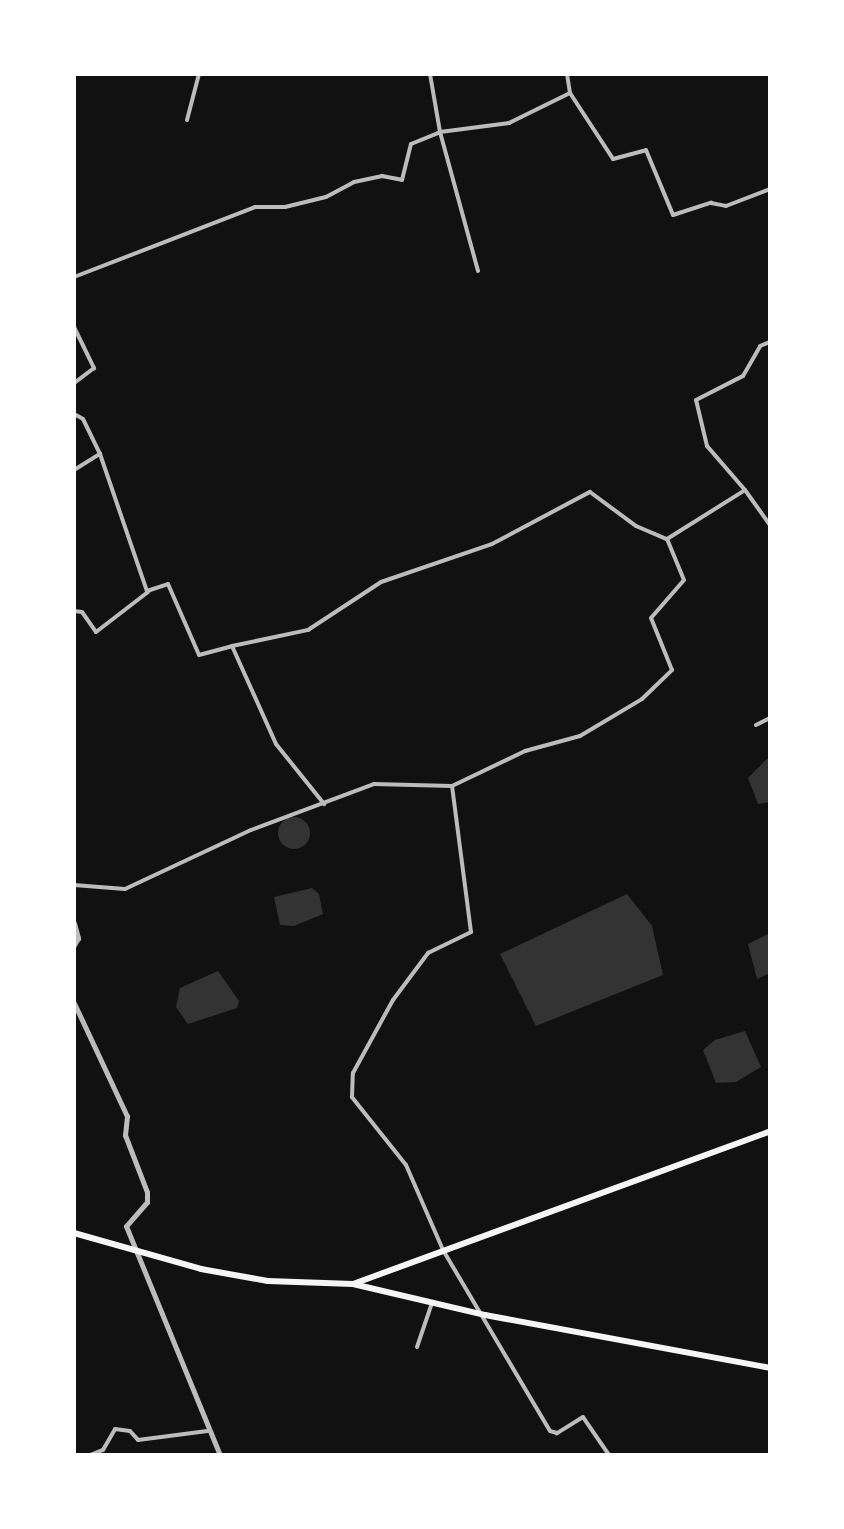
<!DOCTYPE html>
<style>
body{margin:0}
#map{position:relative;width:844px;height:1529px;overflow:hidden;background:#111;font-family:"Titillium Web",sans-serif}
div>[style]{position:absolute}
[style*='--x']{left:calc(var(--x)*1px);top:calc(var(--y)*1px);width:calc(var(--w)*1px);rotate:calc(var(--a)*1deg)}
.water>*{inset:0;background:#333}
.round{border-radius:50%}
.minor>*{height:4px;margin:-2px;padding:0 2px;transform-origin:2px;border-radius:2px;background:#bcbcbc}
.tertiary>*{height:5px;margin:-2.5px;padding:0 2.5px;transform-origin:2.5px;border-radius:2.5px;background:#bcbcbc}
.primary>*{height:6px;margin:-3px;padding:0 3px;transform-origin:3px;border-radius:3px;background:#f5f5f5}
span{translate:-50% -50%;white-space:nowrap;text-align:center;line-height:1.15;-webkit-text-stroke:6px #fff;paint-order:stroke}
.frame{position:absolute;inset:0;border:76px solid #fff;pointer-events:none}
</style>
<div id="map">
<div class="water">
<i style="clip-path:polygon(770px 756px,770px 802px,758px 804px,748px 778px)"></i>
<i class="round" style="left:278px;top:817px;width:32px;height:32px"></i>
<i style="clip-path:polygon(312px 888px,319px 894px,323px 914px,294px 926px,280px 925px,274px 897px)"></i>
<i style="clip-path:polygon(627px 894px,652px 926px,663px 975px,536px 1026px,500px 954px)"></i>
<i style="clip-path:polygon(770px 933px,770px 973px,757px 979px,748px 944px)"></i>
<i style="clip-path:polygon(218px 971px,239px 1001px,237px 1008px,188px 1024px,176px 1007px,180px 988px)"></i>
<i style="clip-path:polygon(745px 1031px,761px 1067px,736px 1082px,716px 1083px,703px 1050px,715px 1040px)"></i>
</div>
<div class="minor">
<i style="--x:430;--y:74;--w:59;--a:80.2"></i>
<i style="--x:440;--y:132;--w:144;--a:74.7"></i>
<i style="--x:570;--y:93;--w:79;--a:56.9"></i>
<i style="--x:613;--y:159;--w:34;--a:-15"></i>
<i style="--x:646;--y:150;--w:70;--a:67.4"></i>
<i style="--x:673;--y:215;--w:40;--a:-18"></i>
<i style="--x:711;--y:203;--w:15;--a:11"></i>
<i style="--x:726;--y:206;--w:47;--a:-21.1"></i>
<i style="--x:187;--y:120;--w:48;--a:-75.4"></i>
<i style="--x:74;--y:277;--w:194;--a:-21.1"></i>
<i style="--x:255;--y:207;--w:30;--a:0"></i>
<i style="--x:285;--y:207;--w:42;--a:-13.7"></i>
<i style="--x:326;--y:197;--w:32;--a:-28"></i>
<i style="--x:354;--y:182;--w:29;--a:-12"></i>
<i style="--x:382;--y:176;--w:20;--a:11"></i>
<i style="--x:402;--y:180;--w:37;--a:-76"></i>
<i style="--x:411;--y:144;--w:31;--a:-22"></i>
<i style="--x:440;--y:132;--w:70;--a:-7.4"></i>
<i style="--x:509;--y:123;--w:68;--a:-26.2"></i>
<i style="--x:570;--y:93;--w:19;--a:-99"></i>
<i style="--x:74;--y:327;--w:46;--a:64"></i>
<i style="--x:94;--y:368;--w:25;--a:143"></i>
<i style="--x:74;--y:414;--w:10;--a:29"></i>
<i style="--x:83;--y:419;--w:39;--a:64"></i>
<i style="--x:100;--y:454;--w:145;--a:71.1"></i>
<i style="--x:147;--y:591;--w:22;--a:-18"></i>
<i style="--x:168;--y:584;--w:77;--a:66.4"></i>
<i style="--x:199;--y:655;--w:34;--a:-15"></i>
<i style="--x:232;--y:646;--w:107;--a:65.8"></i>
<i style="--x:276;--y:744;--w:77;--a:51.3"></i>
<i style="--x:74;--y:470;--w:31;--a:-32"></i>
<i style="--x:745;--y:490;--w:43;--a:54.5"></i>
<i style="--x:74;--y:611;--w:8;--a:7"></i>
<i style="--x:82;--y:612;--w:24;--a:55"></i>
<i style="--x:96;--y:632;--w:66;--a:-37.6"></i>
<i style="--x:232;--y:646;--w:78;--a:-11.9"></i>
<i style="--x:308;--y:630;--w:87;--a:-33.3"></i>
<i style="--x:381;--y:582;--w:117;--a:-18.9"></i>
<i style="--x:492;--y:544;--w:111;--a:-28"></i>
<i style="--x:590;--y:492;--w:57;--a:36.5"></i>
<i style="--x:636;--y:526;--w:34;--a:23"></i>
<i style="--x:756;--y:725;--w:16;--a:-27"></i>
<i style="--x:74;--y:885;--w:51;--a:4.5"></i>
<i style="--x:125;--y:889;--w:139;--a:-25.1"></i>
<i style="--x:251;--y:830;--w:131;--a:-20.5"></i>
<i style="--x:374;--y:784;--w:78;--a:1.5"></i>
<i style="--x:417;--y:1347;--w:46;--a:-71.2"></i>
<i style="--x:90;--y:1455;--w:14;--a:-21"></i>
<i style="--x:103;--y:1450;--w:24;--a:-60"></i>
<i style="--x:115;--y:1429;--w:15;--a:8"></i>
<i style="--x:130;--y:1431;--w:12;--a:48"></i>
<i style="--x:138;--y:1440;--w:70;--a:-7.4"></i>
<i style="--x:609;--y:1455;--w:46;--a:-124.4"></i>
<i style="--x:583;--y:1417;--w:31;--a:148"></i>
<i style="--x:557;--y:1433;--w:7;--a:-164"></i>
<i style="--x:550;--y:1431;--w:210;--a:-120.6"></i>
<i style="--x:443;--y:1250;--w:93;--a:-113.5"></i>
<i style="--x:406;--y:1165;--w:87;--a:-128.5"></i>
<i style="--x:352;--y:1097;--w:24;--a:-88"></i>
<i style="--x:353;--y:1073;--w:83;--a:-61.3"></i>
<i style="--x:393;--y:1000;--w:59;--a:-53.3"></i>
<i style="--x:428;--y:953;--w:48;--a:-26"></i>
<i style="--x:471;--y:932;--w:147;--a:-97.4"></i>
<i style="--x:452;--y:786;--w:81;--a:-25.6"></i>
<i style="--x:525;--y:751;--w:57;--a:-15.3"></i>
<i style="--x:580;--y:736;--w:72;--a:-30.8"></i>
<i style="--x:642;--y:699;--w:42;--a:-44"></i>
<i style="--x:672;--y:670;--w:56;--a:-112"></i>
<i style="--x:651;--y:618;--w:50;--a:-49"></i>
<i style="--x:684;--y:580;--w:44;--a:-112.5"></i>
<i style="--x:667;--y:539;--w:92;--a:-32.1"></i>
<i style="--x:745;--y:490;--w:58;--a:-130.8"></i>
<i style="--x:707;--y:446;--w:47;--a:-103.4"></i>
<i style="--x:696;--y:400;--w:53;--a:-27.1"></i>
<i style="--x:743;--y:376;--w:34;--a:-60"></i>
<i style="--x:760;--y:346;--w:11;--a:-22"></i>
</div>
<div class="tertiary">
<i style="--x:74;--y:923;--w:16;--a:75"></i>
<i style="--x:78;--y:938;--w:8;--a:120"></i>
<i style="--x:74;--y:1003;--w:125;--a:64.9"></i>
<i style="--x:127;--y:1116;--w:19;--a:96"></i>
<i style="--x:125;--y:1135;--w:61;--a:68.9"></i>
<i style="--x:147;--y:1192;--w:10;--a:90"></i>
<i style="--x:147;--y:1202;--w:32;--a:131"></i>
<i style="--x:126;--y:1226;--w:248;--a:67.7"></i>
</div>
<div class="primary">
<i style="--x:74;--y:1233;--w:132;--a:15.8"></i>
<i style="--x:201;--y:1269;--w:68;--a:10.2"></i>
<i style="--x:268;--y:1281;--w:85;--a:2"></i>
<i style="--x:353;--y:1284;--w:444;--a:-20.1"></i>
<i style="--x:353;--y:1284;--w:136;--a:13.2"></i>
<i style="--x:485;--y:1315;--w:290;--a:10.5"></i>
</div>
<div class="frame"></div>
</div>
